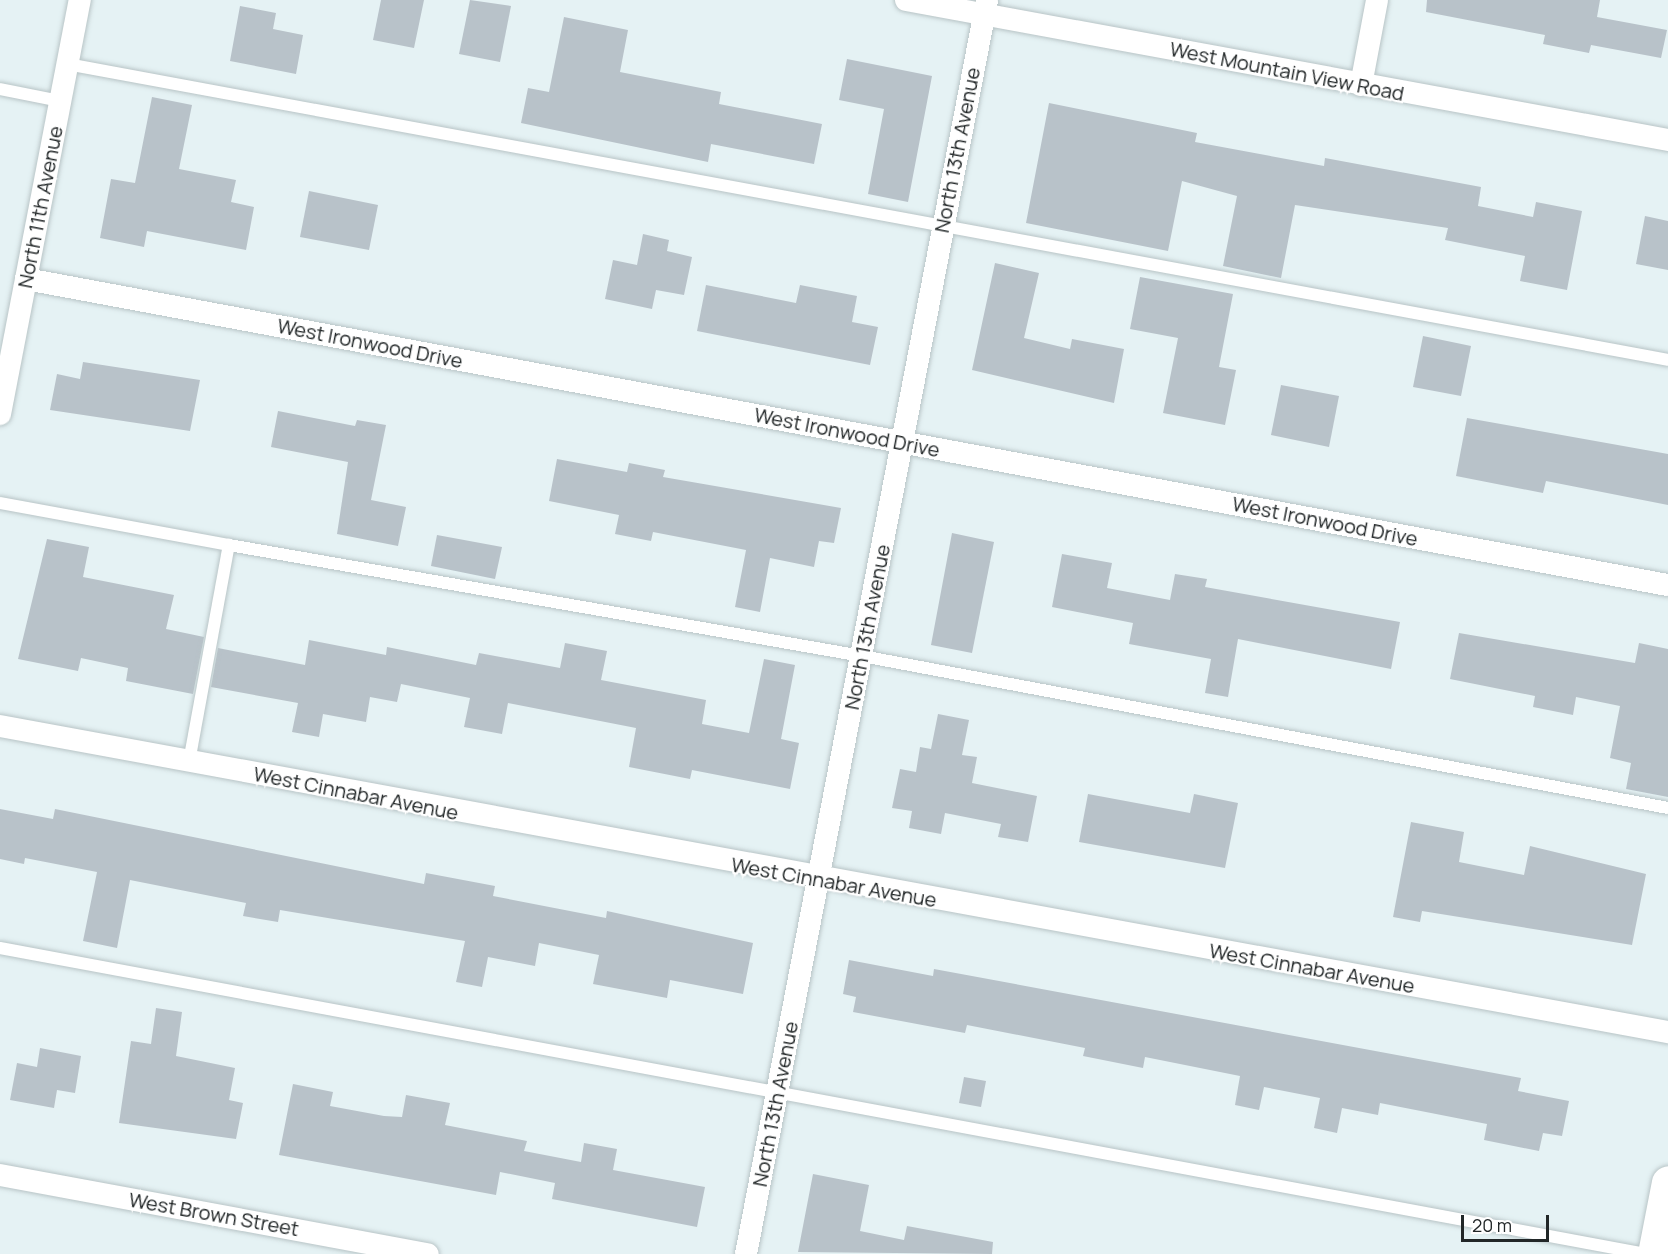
<!DOCTYPE html>
<style>
body{margin:0}
#map{position:relative;width:1668px;height:1254px;overflow:hidden;background:#e5f2f4;font-family:Manrope,sans-serif}
div>[style]{position:absolute}
[style*='--x']{left:calc(var(--x)*1px);top:calc(var(--y)*1px);width:calc(var(--w)*1px);rotate:calc(var(--a)*1deg)}
.building>*{inset:0;background:#b8c2c9}
.roads{filter:drop-shadow(0 0 2px #b8c4c6) drop-shadow(0 0 2px #b8c4c6)}
.lane>*{height:12px;margin:-6px;padding:0 6px;transform-origin:6px;border-radius:6px;background:#fff}
.street>*{height:22px;margin:-11px;padding:0 11px;transform-origin:11px;border-radius:11px;background:#fff}
.secondary>*{height:33px;margin:-16.5px;padding:0 16.5px;transform-origin:16.5px;border-radius:16.5px;background:#fff}
span{translate:-50% -50%;white-space:nowrap;text-align:center;line-height:1.15;-webkit-text-stroke:4.5px #fff;paint-order:stroke}
.street-label{font-size:20px;color:#222728}
.scale{position:absolute;left:1461px;top:1215px;width:88px;height:27px;box-sizing:border-box;border:3px solid #222728;border-top:0;padding-left:8px;font-size:18px;line-height:21px;white-space:nowrap;color:#222728;-webkit-text-stroke:4px #fff;paint-order:stroke}
</style>
<div id="map">
<div class="building">
<i style="clip-path:polygon(381px 0,424px 0,414px 48px,373px 40px)"></i>
<i style="clip-path:polygon(470px 0,511px 6px,500px 62px,459px 54px)"></i>
<i style="clip-path:polygon(1427px 0,1600px 0,1597px 17px,1667px 30px,1661px 58px,1591px 45px,1589px 53px,1543px 44px,1545px 35px,1426px 12px)"></i>
<i style="clip-path:polygon(240px 6px,276px 13px,273px 29px,303px 35px,296px 74px,230px 61px)"></i>
<i style="clip-path:polygon(564px 17px,628px 30px,620px 72px,721px 92px,719px 104px,822px 124px,814px 164px,711px 144px,708px 162px,521px 123px,528px 88px,549px 92px)"></i>
<i style="clip-path:polygon(847px 59px,932px 76px,908px 202px,868px 194px,884px 109px,839px 100px)"></i>
<i style="clip-path:polygon(152px 97px,192px 105px,179px 169px,236px 180px,231px 202px,254px 207px,246px 250px,147px 231px,144px 247px,100px 238px,111px 179px,135px 183px)"></i>
<i style="clip-path:polygon(1049px 103px,1197px 133px,1195px 142px,1324px 166px,1325px 158px,1481px 187px,1478px 206px,1533px 217px,1536px 202px,1582px 211px,1567px 290px,1520px 281px,1525px 256px,1445px 240px,1448px 228px,1295px 205px,1281px 278px,1223px 266px,1237px 196px,1182px 181px,1168px 251px,1026px 223px)"></i>
<i style="clip-path:polygon(309px 191px,378px 205px,369px 250px,300px 237px)"></i>
<i style="clip-path:polygon(1645px 216px,1668px 221px,1668px 270px,1636px 264px)"></i>
<i style="clip-path:polygon(643px 234px,669px 240px,667px 251px,692px 257px,684px 295px,656px 290px,652px 309px,605px 299px,613px 260px,637px 265px)"></i>
<i style="clip-path:polygon(995px 263px,1039px 273px,1024px 338px,1070px 349px,1072px 339px,1124px 349px,1114px 403px,972px 370px)"></i>
<i style="clip-path:polygon(1140px 277px,1233px 294px,1219px 367px,1236px 370px,1225px 425px,1163px 413px,1178px 338px,1130px 329px)"></i>
<i style="clip-path:polygon(706px 285px,796px 303px,800px 285px,857px 296px,852px 322px,878px 327px,870px 365px,697px 331px)"></i>
<i style="clip-path:polygon(1423px 336px,1471px 346px,1461px 396px,1413px 387px)"></i>
<i style="clip-path:polygon(83px 362px,200px 380px,190px 431px,50px 410px,57px 374px,80px 379px)"></i>
<i style="clip-path:polygon(1281px 385px,1339px 396px,1329px 447px,1271px 435px)"></i>
<i style="clip-path:polygon(278px 411px,355px 426px,357px 420px,386px 425px,371px 500px,406px 507px,398px 546px,337px 534px,348px 462px,271px 447px)"></i>
<i style="clip-path:polygon(1467px 418px,1668px 454px,1668px 505px,1546px 481px,1543px 493px,1456px 476px)"></i>
<i style="clip-path:polygon(557px 459px,627px 472px,629px 463px,665px 470px,663px 477px,841px 508px,834px 543px,819px 541px,814px 567px,770px 558px,760px 612px,735px 607px,746px 550px,653px 532px,651px 541px,615px 534px,619px 515px,549px 501px)"></i>
<i style="clip-path:polygon(952px 533px,994px 542px,972px 653px,931px 645px)"></i>
<i style="clip-path:polygon(437px 535px,502px 547px,495px 579px,431px 566px)"></i>
<i style="clip-path:polygon(47px 539px,89px 547px,83px 577px,174px 595px,166px 629px,204px 637px,193px 694px,126px 681px,128px 668px,81px 658px,78px 671px,18px 659px)"></i>
<i style="clip-path:polygon(1062px 554px,1112px 563px,1107px 588px,1170px 600px,1175px 574px,1207px 579px,1205px 587px,1400px 622px,1391px 669px,1238px 639px,1228px 697px,1205px 693px,1211px 659px,1129px 644px,1133px 623px,1052px 607px)"></i>
<i style="clip-path:polygon(1459px 633px,1635px 663px,1639px 643px,1668px 649px,1668px 797px,1626px 789px,1631px 763px,1610px 758px,1620px 706px,1576px 697px,1573px 715px,1533px 707px,1535px 696px,1450px 679px)"></i>
<i style="clip-path:polygon(309px 640px,386px 655px,387px 647px,476px 665px,479px 653px,560px 668px,565px 643px,607px 651px,601px 680px,706px 700px,702px 724px,749px 733px,764px 659px,795px 665px,781px 739px,799px 743px,790px 789px,692px 770px,690px 779px,629px 767px,636px 728px,508px 703px,502px 734px,464px 727px,470px 698px,401px 684px,397px 702px,370px 697px,366px 722px,323px 714px,319px 737px,292px 732px,298px 703px,211px 687px,218px 648px,305px 665px)"></i>
<i style="clip-path:polygon(938px 714px,969px 720px,962px 755px,977px 757px,972px 783px,1037px 796px,1028px 842px,998px 837px,1001px 824px,945px 813px,941px 834px,909px 828px,912px 811px,892px 808px,900px 769px,916px 772px,920px 747px,931px 749px)"></i>
<i style="clip-path:polygon(1088px 794px,1190px 813px,1194px 794px,1238px 803px,1225px 868px,1079px 842px)"></i>
<i style="clip-path:polygon(0 809px,53px 819px,55px 809px,424px 884px,426px 873px,495px 886px,493px 896px,606px 918px,607px 911px,753px 943px,743px 994px,670px 980px,667px 998px,593px 984px,599px 955px,539px 943px,535px 966px,488px 957px,482px 987px,456px 982px,465px 941px,280px 910px,278px 922px,243px 916px,246px 903px,130px 880px,117px 948px,83px 941px,97px 872px,25px 858px,24px 864px,0 859px)"></i>
<i style="clip-path:polygon(1411px 822px,1464px 832px,1459px 862px,1524px 875px,1530px 846px,1646px 874px,1632px 945px,1422px 911px,1420px 922px,1393px 917px)"></i>
<i style="clip-path:polygon(849px 960px,933px 976px,934px 969px,1521px 1078px,1518px 1091px,1569px 1101px,1562px 1136px,1543px 1133px,1539px 1151px,1484px 1140px,1487px 1124px,1380px 1103px,1378px 1115px,1342px 1108px,1337px 1133px,1314px 1128px,1320px 1098px,1264px 1087px,1259px 1110px,1235px 1105px,1240px 1076px,1145px 1057px,1143px 1068px,1083px 1056px,1085px 1048px,967px 1025px,965px 1033px,853px 1012px,856px 997px,843px 994px)"></i>
<i style="clip-path:polygon(156px 1008px,182px 1012px,176px 1056px,235px 1068px,229px 1100px,243px 1103px,236px 1139px,119px 1123px,131px 1041px,151px 1044px)"></i>
<i style="clip-path:polygon(40px 1048px,81px 1056px,75px 1093px,57px 1090px,54px 1108px,10px 1100px,17px 1063px,37px 1067px)"></i>
<i style="clip-path:polygon(964px 1077px,986px 1081px,981px 1107px,959px 1103px)"></i>
<i style="clip-path:polygon(293px 1084px,333px 1092px,330px 1106px,384px 1116px,402px 1117px,406px 1095px,450px 1103px,445px 1125px,527px 1141px,524px 1151px,581px 1162px,584px 1143px,617px 1149px,613px 1170px,705px 1187px,697px 1227px,552px 1199px,555px 1183px,500px 1172px,496px 1195px,279px 1155px)"></i>
<i style="clip-path:polygon(813px 1174px,869px 1185px,860px 1231px,904px 1240px,907px 1226px,993px 1242px,992px 1254px,798px 1252px)"></i>
</div>
<div class="roads">
<div class="lane">
<i style="--x:67;--y:64;--w:1628;--a:10.47"></i>
<i style="--x:0;--y:89;--w:61;--a:11.3"></i>
<i style="--x:0;--y:503;--w:233;--a:10.4"></i>
<i style="--x:189;--y:762;--w:221;--a:-79.6"></i>
<i style="--x:229;--y:545;--w:643;--a:9.95"></i>
<i style="--x:862;--y:656;--w:820;--a:10.68"></i>
<i style="--x:0;--y:948;--w:1675;--a:10.53"></i>
</div>
<div class="street">
<i style="--x:906;--y:0;--w:775;--a:10.41"></i>
<i style="--x:1361;--y:85;--w:86;--a:-79.3"></i>
<i style="--x:26;--y:279;--w:1670;--a:10.56"></i>
<i style="--x:0;--y:414;--w:422;--a:-79.1"></i>
<i style="--x:0;--y:726;--w:1696;--a:10.4"></i>
<i style="--x:0;--y:1175;--w:435;--a:10.5"></i>
<i style="--x:746;--y:1254;--w:1277;--a:-79.12"></i>
</div>
<div class="secondary">
<i style="--x:1654;--y:1254;--w:73;--a:-79"></i>
</div>
</div>
<div class="street-label">
<span style="left:1287px;top:71px;rotate:11deg">West Mountain View Road</span>
<span style="left:957px;top:150px;rotate:-79deg">North 13th Avenue</span>
<span style="left:40px;top:207px;rotate:-79deg">North 11th Avenue</span>
<span style="left:370px;top:343px;rotate:11deg">West Ironwood Drive</span>
<span style="left:847px;top:432px;rotate:11deg">West Ironwood Drive</span>
<span style="left:1325px;top:521px;rotate:11deg">West Ironwood Drive</span>
<span style="left:867px;top:627px;rotate:-79deg">North 13th Avenue</span>
<span style="left:356px;top:793px;rotate:11deg">West Cinnabar Avenue</span>
<span style="left:834px;top:882px;rotate:10deg">West Cinnabar Avenue</span>
<span style="left:1312px;top:968px;rotate:10deg">West Cinnabar Avenue</span>
<span style="left:775px;top:1104px;rotate:-79deg">North 13th Avenue</span>
<span style="left:214px;top:1214px;rotate:10deg">West Brown Street</span>
</div>
<div class="scale">20 m</div>
</div>
